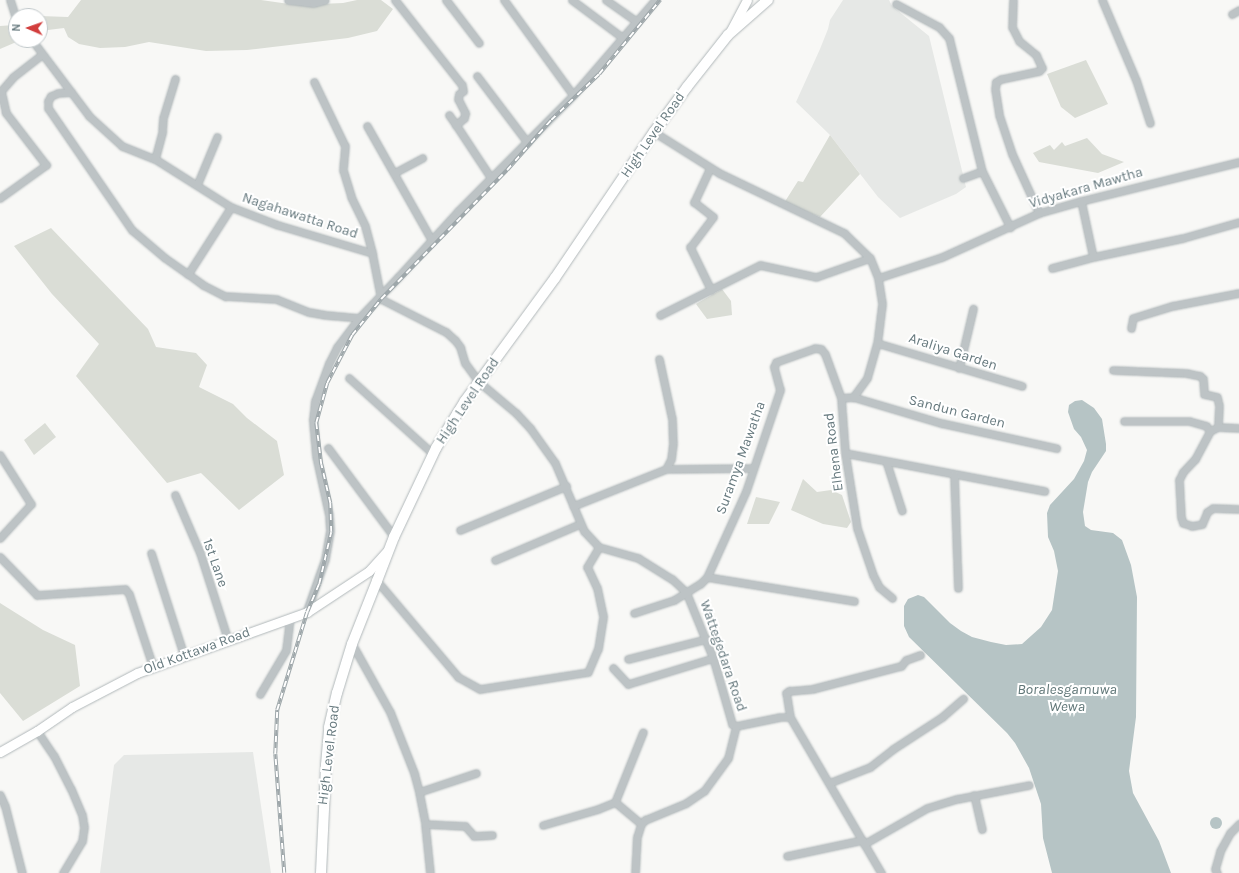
<!DOCTYPE html>
<style>
body{margin:0}
#map{position:relative;width:1239px;height:873px;overflow:hidden;background:#f8f8f6;font-family:Karla,sans-serif}
div>[style]{position:absolute}
[style*='--x']{left:calc(var(--x)*1px);top:calc(var(--y)*1px);width:calc(var(--w)*1px);rotate:calc(var(--a)*1deg)}
.built>*{inset:0;background:#e6e8e6}
.green>*{inset:0;background:#daddd6}
.water>*{inset:0;background:#b6c4c5}
.round{border-radius:50%}
.roads{filter:drop-shadow(0 0 1px #b1b8ba) drop-shadow(0 0 1px #b1b8ba)}
.minor>*{height:7px;margin:-3.5px;padding:0 3.5px;transform-origin:3.5px;border-radius:3.5px;background:#bdc3c5}
.major>*{height:9px;margin:-4.5px;padding:0 4.5px;transform-origin:4.5px;border-radius:4.5px;background:#fff}
.highway>*{height:10px;margin:-5px;padding:0 5px;transform-origin:5px;border-radius:5px;background:#fff}
.rail>*{height:3.5px;margin-top:-1.75px;transform-origin:0;background:repeating-linear-gradient(90deg,#fff 0 6px,#9ea7aa 0 12px);box-sizing:border-box;border-block:1px solid #9ea7aa}
span{translate:-50% -50%;white-space:nowrap;text-align:center;line-height:1.15;-webkit-text-stroke:4px #fff;paint-order:stroke}
.street-label{font-size:14px;color:#66797e}
.water-label{font-size:15px;color:#617778;font-style:italic}
.north{position:absolute;left:8px;top:8px;width:40px;height:40px;box-sizing:border-box;background:#fff;border:1px solid #c2c9cb;border-radius:50%;rotate:272deg;font-size:11px;font-weight:700;line-height:16px;text-align:center;color:#66797e}
.north::after{content:'';display:block;margin:auto;width:14px;height:18px;background:#d23e3d;clip-path:polygon(50% 0,100% 100%,50% 72%,0 100%)}
</style>
<div id="map">
<div class="built">
<i style="clip-path:polygon(843px 0,889px 0,892px 6px,929px 36px,966px 187px,956px 194px,900px 218px,878px 197px,830px 135px,796px 102px,820px 49px,828px 29px,830px 20px)"></i>
<i style="clip-path:polygon(253px 752px,271px 873px,100px 873px,114px 765px,124px 755px)"></i>
</div>
<div class="green">
<i style="clip-path:polygon(81px 0,261px 0,296px 5px,343px 3px,357px 0,381px 0,393px 9px,377px 31px,348px 38px,247px 50px,206px 51px,149px 42px,125px 47px,100px 48px,79px 44px,68px 37px,64px 28px,40px 31px,40px 16px,68px 17px)"></i>
<i style="clip-path:polygon(14px 25px,16px 29px,16px 40px,21px 40px,0 49px,0 26px)"></i>
<i style="clip-path:polygon(1086px 60px,1108px 104px,1075px 118px,1061px 107px,1047px 74px)"></i>
<i style="clip-path:polygon(830px 135px,860px 174px,820px 217px,784px 203px,798px 181px,803px 182px)"></i>
<i style="clip-path:polygon(1087px 138px,1102px 154px,1124px 162px,1098px 173px,1039px 162px,1033px 153px,1050px 145px,1054px 150px,1062px 142px,1065px 146px)"></i>
<i style="clip-path:polygon(51px 228px,148px 329px,156px 347px,196px 353px,207px 365px,199px 387px,233px 404px,247px 418px,277px 441px,284px 475px,239px 510px,201px 473px,167px 483px,76px 376px,99px 344px,52px 294px,14px 246px)"></i>
<i style="clip-path:polygon(722px 289px,731px 301px,732px 315px,707px 319px,696px 304px)"></i>
<i style="clip-path:polygon(45px 423px,56px 437px,34px 455px,24px 440px)"></i>
<i style="clip-path:polygon(803px 479px,817px 492px,831px 490px,842px 495px,851px 522px,847px 528px,823px 524px,791px 510px)"></i>
<i style="clip-path:polygon(756px 497px,780px 502px,769px 524px,747px 524px)"></i>
<i style="clip-path:polygon(0 603px,43px 630px,75px 645px,80px 686px,23px 721px,0 693px)"></i>
</div>
<div class="water">
<i style="clip-path:polygon(1082px 400px,1094px 408px,1102px 419px,1106px 444px,1106px 451px,1092px 472px,1088px 482px,1083px 512px,1085px 526px,1091px 530px,1113px 533px,1122px 540px,1131px 565px,1137px 597px,1136px 717px,1129px 771px,1133px 793px,1159px 841px,1171px 873px,1052px 873px,1043px 838px,1041px 804px,1029px 768px,1015px 743px,1007px 733px,909px 637px,904px 626px,904px 606px,908px 599px,918px 595px,924px 597px,950px 623px,961px 631px,972px 637px,991px 642px,1006px 645px,1022px 644px,1041px 627px,1052px 610px,1058px 571px,1054px 551px,1048px 537px,1047px 513px,1050px 505px,1074px 479px,1084px 461px,1087px 450px,1081px 437px,1074px 429px,1068px 412px,1069px 405px,1075px 401px)"></i>
<i class="round" style="left:1210px;top:817px;width:12px;height:12px"></i>
</div>
<div class="roads">
<div class="minor">
<i style="--x:10;--y:0;--w:19;--a:72"></i>
<i style="--x:288;--y:0;--w:25;--a:7"></i>
<i style="--x:313;--y:3;--w:12;--a:-14"></i>
<i style="--x:395;--y:0;--w:108;--a:51.8"></i>
<i style="--x:462;--y:85;--w:6;--a:81"></i>
<i style="--x:463;--y:91;--w:5;--a:143"></i>
<i style="--x:459;--y:94;--w:5;--a:101"></i>
<i style="--x:458;--y:99;--w:16;--a:63"></i>
<i style="--x:465;--y:113;--w:5;--a:101"></i>
<i style="--x:464;--y:118;--w:11;--a:139"></i>
<i style="--x:456;--y:125;--w:64;--a:56.6"></i>
<i style="--x:446;--y:0;--w:54;--a:52.5"></i>
<i style="--x:504;--y:0;--w:117;--a:54"></i>
<i style="--x:572;--y:0;--w:64;--a:36.7"></i>
<i style="--x:606;--y:0;--w:38;--a:35"></i>
<i style="--x:1013;--y:0;--w:27;--a:92"></i>
<i style="--x:1012;--y:27;--w:16;--a:63"></i>
<i style="--x:1019;--y:41;--w:22;--a:39"></i>
<i style="--x:1036;--y:55;--w:14;--a:65"></i>
<i style="--x:1042;--y:68;--w:4;--a:135"></i>
<i style="--x:1039;--y:71;--w:39;--a:168"></i>
<i style="--x:1001;--y:79;--w:6;--a:149"></i>
<i style="--x:996;--y:82;--w:7;--a:98"></i>
<i style="--x:995;--y:89;--w:26;--a:81"></i>
<i style="--x:999;--y:115;--w:41;--a:71.6"></i>
<i style="--x:1012;--y:154;--w:65;--a:65.4"></i>
<i style="--x:1102;--y:0;--w:87;--a:67"></i>
<i style="--x:1136;--y:80;--w:45;--a:72"></i>
<i style="--x:896;--y:4;--w:49;--a:28.1"></i>
<i style="--x:939;--y:27;--w:15;--a:48"></i>
<i style="--x:949;--y:38;--w:137;--a:76.1"></i>
<i style="--x:1232;--y:14;--w:8;--a:-30"></i>
<i style="--x:32;--y:40;--w:95;--a:53.1"></i>
<i style="--x:89;--y:116;--w:45;--a:42.3"></i>
<i style="--x:122;--y:146;--w:35;--a:22"></i>
<i style="--x:155;--y:159;--w:90;--a:32.3"></i>
<i style="--x:231;--y:207;--w:50;--a:21"></i>
<i style="--x:278;--y:225;--w:98;--a:16.6"></i>
<i style="--x:372;--y:253;--w:47;--a:78.9"></i>
<i style="--x:381;--y:299;--w:73;--a:26.9"></i>
<i style="--x:446;--y:332;--w:12;--a:42"></i>
<i style="--x:455;--y:340;--w:9;--a:54"></i>
<i style="--x:460;--y:347;--w:17;--a:73"></i>
<i style="--x:465;--y:363;--w:24;--a:54"></i>
<i style="--x:479;--y:382;--w:48;--a:40"></i>
<i style="--x:516;--y:413;--w:21;--a:47"></i>
<i style="--x:530;--y:428;--w:43;--a:54.5"></i>
<i style="--x:555;--y:463;--w:74;--a:66.9"></i>
<i style="--x:584;--y:531;--w:22;--a:47"></i>
<i style="--x:599;--y:547;--w:41;--a:15.8"></i>
<i style="--x:638;--y:558;--w:40;--a:32"></i>
<i style="--x:672;--y:579;--w:19;--a:43"></i>
<i style="--x:686;--y:592;--w:71;--a:67.8"></i>
<i style="--x:713;--y:658;--w:69;--a:73.9"></i>
<i style="--x:732;--y:724;--w:4;--a:27"></i>
<i style="--x:736;--y:726;--w:45;--a:-11.6"></i>
<i style="--x:780;--y:717;--w:10;--a:0"></i>
<i style="--x:790;--y:717;--w:181;--a:59.7"></i>
<i style="--x:477;--y:76;--w:83;--a:52.9"></i>
<i style="--x:314;--y:82;--w:71;--a:64.2"></i>
<i style="--x:345;--y:146;--w:24;--a:95"></i>
<i style="--x:343;--y:170;--w:28;--a:73"></i>
<i style="--x:351;--y:197;--w:32;--a:64"></i>
<i style="--x:365;--y:226;--w:28;--a:75"></i>
<i style="--x:71;--y:92;--w:13;--a:176"></i>
<i style="--x:58;--y:93;--w:8;--a:157"></i>
<i style="--x:51;--y:96;--w:6;--a:121"></i>
<i style="--x:48;--y:101;--w:7;--a:90"></i>
<i style="--x:48;--y:108;--w:148;--a:55.5"></i>
<i style="--x:132;--y:230;--w:43;--a:40.3"></i>
<i style="--x:165;--y:258;--w:28;--a:35"></i>
<i style="--x:449;--y:115;--w:12;--a:55"></i>
<i style="--x:367;--y:126;--w:130;--a:60.5"></i>
<i style="--x:654;--y:132;--w:77;--a:32.2"></i>
<i style="--x:719;--y:173;--w:139;--a:25.6"></i>
<i style="--x:844;--y:233;--w:36;--a:44"></i>
<i style="--x:870;--y:258;--w:22;--a:68"></i>
<i style="--x:878;--y:278;--w:26;--a:81"></i>
<i style="--x:882;--y:304;--w:39;--a:97"></i>
<i style="--x:877;--y:343;--w:36;--a:106"></i>
<i style="--x:867;--y:378;--w:24;--a:126"></i>
<i style="--x:853;--y:397;--w:12;--a:175"></i>
<i style="--x:841;--y:398;--w:55;--a:85.8"></i>
<i style="--x:845;--y:453;--w:76;--a:80.9"></i>
<i style="--x:857;--y:528;--w:50;--a:71.2"></i>
<i style="--x:873;--y:575;--w:13;--a:63"></i>
<i style="--x:879;--y:587;--w:17;--a:40"></i>
<i style="--x:155;--y:159;--w:28;--a:-75"></i>
<i style="--x:162;--y:132;--w:14;--a:-86"></i>
<i style="--x:163;--y:118;--w:41;--a:-72.9"></i>
<i style="--x:710;--y:168;--w:38;--a:115"></i>
<i style="--x:694;--y:202;--w:24;--a:38"></i>
<i style="--x:713;--y:217;--w:38;--a:127"></i>
<i style="--x:690;--y:247;--w:48;--a:64"></i>
<i style="--x:394;--y:173;--w:32;--a:-28"></i>
<i style="--x:963;--y:178;--w:20;--a:-20"></i>
<i style="--x:982;--y:171;--w:63;--a:63.4"></i>
<i style="--x:197;--y:185;--w:52;--a:-67.4"></i>
<i style="--x:0;--y:198;--w:57;--a:-35.7"></i>
<i style="--x:46;--y:165;--w:66;--a:-127.6"></i>
<i style="--x:6;--y:113;--w:23;--a:-103"></i>
<i style="--x:1;--y:91;--w:18;--a:-49"></i>
<i style="--x:13;--y:77;--w:37;--a:-38"></i>
<i style="--x:1081;--y:201;--w:57;--a:77.9"></i>
<i style="--x:231;--y:207;--w:80;--a:122.7"></i>
<i style="--x:188;--y:274;--w:19;--a:36"></i>
<i style="--x:203;--y:285;--w:25;--a:27"></i>
<i style="--x:225;--y:296;--w:51;--a:3.4"></i>
<i style="--x:276;--y:299;--w:35;--a:22"></i>
<i style="--x:309;--y:312;--w:17;--a:10"></i>
<i style="--x:326;--y:315;--w:33;--a:5"></i>
<i style="--x:1052;--y:268;--w:42;--a:-15"></i>
<i style="--x:1093;--y:257;--w:92;--a:-11.9"></i>
<i style="--x:1183;--y:238;--w:58;--a:-15.9"></i>
<i style="--x:878;--y:278;--w:67;--a:-18.2"></i>
<i style="--x:942;--y:257;--w:107;--a:-24.4"></i>
<i style="--x:1039;--y:213;--w:44;--a:-15.9"></i>
<i style="--x:1081;--y:201;--w:163;--a:-13.9"></i>
<i style="--x:660;--y:315;--w:112;--a:-26.6"></i>
<i style="--x:760;--y:265;--w:57;--a:12.1"></i>
<i style="--x:816;--y:277;--w:57;--a:-19.4"></i>
<i style="--x:1131;--y:328;--w:10;--a:-79"></i>
<i style="--x:1133;--y:318;--w:41;--a:-17.1"></i>
<i style="--x:1172;--y:306;--w:68;--a:-11"></i>
<i style="--x:877;--y:343;--w:151;--a:16.5"></i>
<i style="--x:659;--y:359;--w:61;--a:77.8"></i>
<i style="--x:672;--y:419;--w:24;--a:88"></i>
<i style="--x:673;--y:443;--w:16;--a:97"></i>
<i style="--x:671;--y:459;--w:11;--a:117"></i>
<i style="--x:959;--y:368;--w:61;--a:-76.7"></i>
<i style="--x:1113;--y:370;--w:73;--a:2.4"></i>
<i style="--x:1186;--y:373;--w:14;--a:12"></i>
<i style="--x:1200;--y:376;--w:4;--a:45"></i>
<i style="--x:1203;--y:379;--w:15;--a:86"></i>
<i style="--x:1204;--y:394;--w:13;--a:13"></i>
<i style="--x:1217;--y:397;--w:9;--a:77"></i>
<i style="--x:1219;--y:406;--w:21;--a:93"></i>
<i style="--x:349;--y:378;--w:113;--a:42.1"></i>
<i style="--x:853;--y:397;--w:92;--a:16.5"></i>
<i style="--x:941;--y:423;--w:118;--a:12.3"></i>
<i style="--x:1124;--y:421;--w:65;--a:0"></i>
<i style="--x:1189;--y:421;--w:18;--a:16"></i>
<i style="--x:1206;--y:426;--w:6;--a:51"></i>
<i style="--x:1239;--y:428;--w:21;--a:-177"></i>
<i style="--x:1218;--y:427;--w:9;--a:153"></i>
<i style="--x:1210;--y:431;--w:32;--a:118"></i>
<i style="--x:1195;--y:459;--w:18;--a:133"></i>
<i style="--x:1183;--y:472;--w:9;--a:117"></i>
<i style="--x:1179;--y:480;--w:37;--a:87"></i>
<i style="--x:1181;--y:517;--w:6;--a:72"></i>
<i style="--x:1183;--y:523;--w:9;--a:18"></i>
<i style="--x:1192;--y:526;--w:10;--a:-11"></i>
<i style="--x:1202;--y:524;--w:13;--a:-67"></i>
<i style="--x:1207;--y:512;--w:7;--a:-34"></i>
<i style="--x:1213;--y:508;--w:26;--a:2"></i>
<i style="--x:328;--y:448;--w:111;--a:53.4"></i>
<i style="--x:845;--y:453;--w:203;--a:10.8"></i>
<i style="--x:0;--y:455;--w:58;--a:57.7"></i>
<i style="--x:31;--y:504;--w:46;--a:132.4"></i>
<i style="--x:886;--y:461;--w:52;--a:72.3"></i>
<i style="--x:954;--y:475;--w:113;--a:88"></i>
<i style="--x:175;--y:495;--w:63;--a:66.7"></i>
<i style="--x:200;--y:553;--w:91;--a:72.2"></i>
<i style="--x:573;--y:506;--w:100;--a:-21.7"></i>
<i style="--x:666;--y:469;--w:86;--a:-0.7"></i>
<i style="--x:460;--y:530;--w:115;--a:-22.5"></i>
<i style="--x:151;--y:553;--w:108;--a:72.2"></i>
<i style="--x:0;--y:557;--w:53;--a:45.8"></i>
<i style="--x:37;--y:595;--w:88;--a:-3.9"></i>
<i style="--x:125;--y:589;--w:6;--a:51"></i>
<i style="--x:129;--y:594;--w:77;--a:71.8"></i>
<i style="--x:495;--y:560;--w:92;--a:-23"></i>
<i style="--x:707;--y:577;--w:149;--a:9.3"></i>
<i style="--x:377;--y:581;--w:126;--a:49.8"></i>
<i style="--x:458;--y:677;--w:25;--a:29"></i>
<i style="--x:480;--y:689;--w:109;--a:-8.9"></i>
<i style="--x:588;--y:672;--w:25;--a:-67"></i>
<i style="--x:598;--y:649;--w:33;--a:-81"></i>
<i style="--x:603;--y:616;--w:29;--a:-102"></i>
<i style="--x:597;--y:588;--w:23;--a:-115"></i>
<i style="--x:587;--y:567;--w:23;--a:-59"></i>
<i style="--x:306;--y:613;--w:57;--a:-70.6"></i>
<i style="--x:325;--y:559;--w:29;--a:-80"></i>
<i style="--x:330;--y:530;--w:15;--a:-94"></i>
<i style="--x:329;--y:515;--w:60;--a:-102.4"></i>
<i style="--x:316;--y:456;--w:37;--a:-95"></i>
<i style="--x:313;--y:419;--w:18;--a:-84"></i>
<i style="--x:315;--y:401;--w:40;--a:-69.8"></i>
<i style="--x:329;--y:363;--w:18;--a:-63"></i>
<i style="--x:337;--y:347;--w:36;--a:-53"></i>
<i style="--x:359;--y:318;--w:57;--a:-46.4"></i>
<i style="--x:398;--y:277;--w:89;--a:-47.7"></i>
<i style="--x:458;--y:211;--w:163;--a:-45.2"></i>
<i style="--x:573;--y:95;--w:125;--a:-49.2"></i>
<i style="--x:634;--y:613;--w:42;--a:-18"></i>
<i style="--x:674;--y:600;--w:31;--a:-32"></i>
<i style="--x:700;--y:584;--w:10;--a:-45"></i>
<i style="--x:707;--y:577;--w:94;--a:-65.6"></i>
<i style="--x:746;--y:491;--w:107;--a:-71.4"></i>
<i style="--x:780;--y:390;--w:24;--a:-105"></i>
<i style="--x:774;--y:367;--w:5;--a:-68"></i>
<i style="--x:776;--y:362;--w:41;--a:-19.7"></i>
<i style="--x:815;--y:348;--w:6;--a:9"></i>
<i style="--x:821;--y:349;--w:6;--a:51"></i>
<i style="--x:825;--y:354;--w:47;--a:70"></i>
<i style="--x:352;--y:644;--w:78;--a:60.8"></i>
<i style="--x:390;--y:712;--w:66;--a:68.5"></i>
<i style="--x:414;--y:773;--w:20;--a:75"></i>
<i style="--x:419;--y:792;--w:33;--a:79"></i>
<i style="--x:425;--y:824;--w:49;--a:84.2"></i>
<i style="--x:628;--y:659;--w:81;--a:-14.4"></i>
<i style="--x:613;--y:668;--w:22;--a:47"></i>
<i style="--x:628;--y:684;--w:89;--a:-17"></i>
<i style="--x:260;--y:694;--w:51;--a:-59.4"></i>
<i style="--x:286;--y:650;--w:32;--a:-83"></i>
<i style="--x:790;--y:717;--w:24;--a:-99"></i>
<i style="--x:786;--y:693;--w:4;--a:-34"></i>
<i style="--x:789;--y:691;--w:23;--a:-5"></i>
<i style="--x:812;--y:689;--w:92;--a:-14.5"></i>
<i style="--x:901;--y:666;--w:8;--a:-50"></i>
<i style="--x:906;--y:660;--w:15;--a:-20"></i>
<i style="--x:37;--y:731;--w:30;--a:56"></i>
<i style="--x:54;--y:756;--w:37;--a:63"></i>
<i style="--x:71;--y:789;--w:28;--a:67"></i>
<i style="--x:82;--y:815;--w:12;--a:81"></i>
<i style="--x:84;--y:827;--w:14;--a:98"></i>
<i style="--x:82;--y:841;--w:37;--a:121"></i>
<i style="--x:829;--y:783;--w:44;--a:-21.3"></i>
<i style="--x:870;--y:767;--w:29;--a:-38"></i>
<i style="--x:893;--y:749;--w:59;--a:-33.1"></i>
<i style="--x:942;--y:717;--w:28;--a:-41"></i>
<i style="--x:419;--y:792;--w:60;--a:-18.4"></i>
<i style="--x:0;--y:795;--w:12;--a:66"></i>
<i style="--x:5;--y:806;--w:69;--a:75.8"></i>
<i style="--x:974;--y:795;--w:35;--a:77"></i>
<i style="--x:615;--y:802;--w:75;--a:-68.2"></i>
<i style="--x:425;--y:824;--w:40;--a:2.9"></i>
<i style="--x:465;--y:826;--w:13;--a:48"></i>
<i style="--x:474;--y:836;--w:18;--a:-3"></i>
<i style="--x:543;--y:825;--w:57;--a:-16.2"></i>
<i style="--x:598;--y:809;--w:18;--a:-22"></i>
<i style="--x:615;--y:802;--w:34;--a:40"></i>
<i style="--x:864;--y:844;--w:73;--a:-29.7"></i>
<i style="--x:927;--y:808;--w:31;--a:-17"></i>
<i style="--x:957;--y:799;--w:73;--a:-11"></i>
<i style="--x:787;--y:856;--w:77;--a:-12"></i>
<i style="--x:635;--y:873;--w:36;--a:-87"></i>
<i style="--x:637;--y:837;--w:14;--a:-73"></i>
<i style="--x:641;--y:824;--w:6;--a:-45"></i>
<i style="--x:645;--y:820;--w:44;--a:-22.5"></i>
<i style="--x:686;--y:803;--w:22;--a:-34"></i>
<i style="--x:704;--y:791;--w:41;--a:-54"></i>
<i style="--x:728;--y:758;--w:33;--a:-76"></i>
<i style="--x:1217;--y:873;--w:4;--a:-117"></i>
<i style="--x:1215;--y:869;--w:19;--a:-74"></i>
<i style="--x:1220;--y:851;--w:21;--a:-61"></i>
<i style="--x:1230;--y:833;--w:13;--a:-45"></i>
</div>
<div class="major">
<i style="--x:730;--y:32;--w:36;--a:-62"></i>
<i style="--x:0;--y:752;--w:43;--a:-29.6"></i>
<i style="--x:37;--y:731;--w:42;--a:-34.4"></i>
<i style="--x:72;--y:707;--w:73;--a:-27.6"></i>
<i style="--x:137;--y:673;--w:181;--a:-19.7"></i>
<i style="--x:307;--y:612;--w:74;--a:-33.5"></i>
<i style="--x:369;--y:571;--w:27;--a:-48"></i>
</div>
<div class="highway">
<i style="--x:321;--y:873;--w:108;--a:-87.3"></i>
<i style="--x:326;--y:765;--w:38;--a:-85"></i>
<i style="--x:329;--y:727;--w:35;--a:-77"></i>
<i style="--x:337;--y:693;--w:51;--a:-73"></i>
<i style="--x:352;--y:644;--w:68;--a:-68.4"></i>
<i style="--x:377;--y:581;--w:47;--a:-68.9"></i>
<i style="--x:394;--y:537;--w:98;--a:-64.7"></i>
<i style="--x:436;--y:448;--w:55;--a:-58.3"></i>
<i style="--x:465;--y:401;--w:152;--a:-53.8"></i>
<i style="--x:555;--y:278;--w:176;--a:-55.9"></i>
<i style="--x:654;--y:132;--w:56;--a:-53.7"></i>
<i style="--x:687;--y:87;--w:66;--a:-51.7"></i>
<i style="--x:728;--y:35;--w:53;--a:-41.2"></i>
</div>
</div>
<div class="rail">
<i style="--x:284;--y:873;--w:119;--a:-94.3"></i>
<i style="--x:275;--y:754;--w:44;--a:-87.4"></i>
<i style="--x:277;--y:710;--w:102;--a:-73"></i>
<i style="--x:307;--y:612;--w:30;--a:-67"></i>
<i style="--x:319;--y:584;--w:53;--a:-77"></i>
<i style="--x:331;--y:532;--w:29;--a:-92"></i>
<i style="--x:330;--y:503;--w:39;--a:-103"></i>
<i style="--x:321;--y:465;--w:42;--a:-96.8"></i>
<i style="--x:316;--y:423;--w:41;--a:-74.6"></i>
<i style="--x:327;--y:383;--w:54;--a:-62.5"></i>
<i style="--x:352;--y:335;--w:46;--a:-51.1"></i>
<i style="--x:381;--y:299;--w:180;--a:-45.7"></i>
<i style="--x:507;--y:170;--w:67;--a:-48.7"></i>
<i style="--x:551;--y:120;--w:66;--a:-43.8"></i>
<i style="--x:599;--y:74;--w:96;--a:-50.5"></i>
</div>
<div class="street-label">
<span style="left:653px;top:135px;rotate:-55deg">High Level Road</span>
<span style="left:1086px;top:188px;rotate:-16deg">Vidyakara Mawtha</span>
<span style="left:300px;top:216px;rotate:18deg">Nagahawatta Road</span>
<span style="left:953px;top:352px;rotate:18deg">Araliya Garden</span>
<span style="left:468px;top:401px;rotate:-56deg">High Level Road</span>
<span style="left:957px;top:412px;rotate:14deg">Sandun Garden</span>
<span style="left:834px;top:452px;rotate:-97deg">Elhena Road</span>
<span style="left:741px;top:458px;rotate:-70deg">Suramya Mawatha</span>
<span style="left:215px;top:563px;rotate:71deg">1st Lane</span>
<span style="left:197px;top:651px;rotate:-20deg">Old Kottawa Road</span>
<span style="left:723px;top:656px;rotate:71deg">Wattegedara Road</span>
<span style="left:329px;top:755px;rotate:-83deg">High Level Road</span>
</div>
<div class="water-label">
<span style="left:1067px;top:698px">Boralesgamuwa<br>Wewa</span>
</div>
<div class="north">N</div>
</div>
